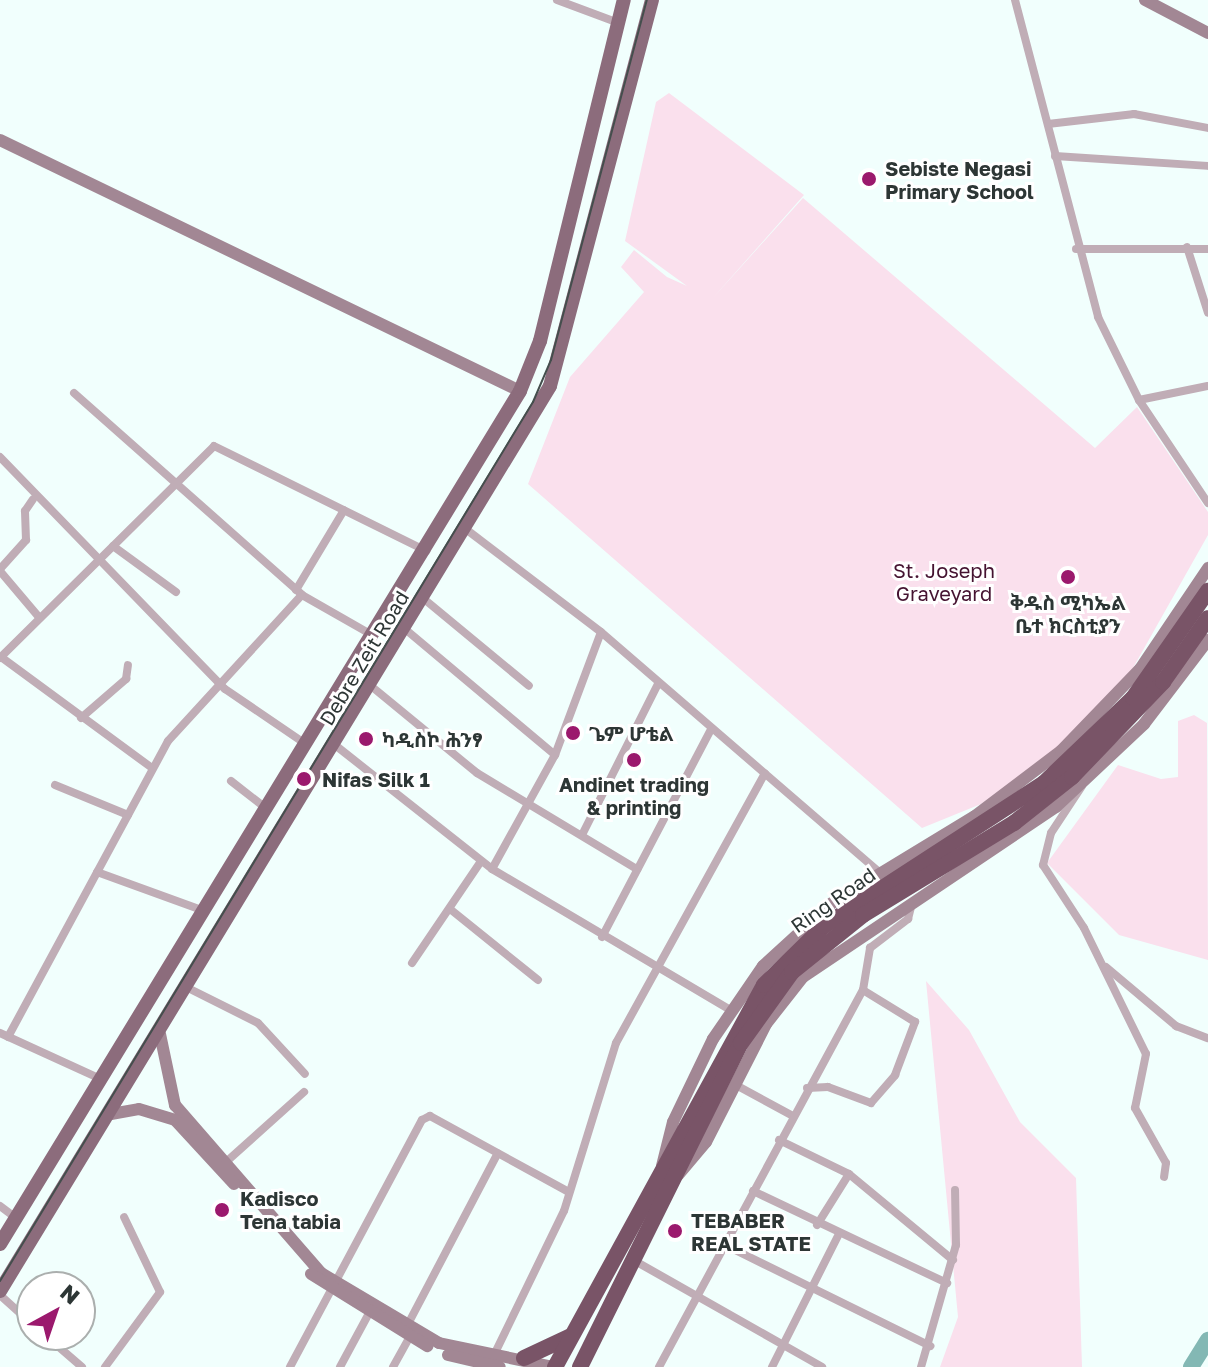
<!DOCTYPE html>
<meta charset="utf-8">
<style>
body{margin:0}
#map{position:relative;width:1208px;height:1367px;overflow:hidden;background:#f1fffd;font-family:"Golos Text","Noto Sans Ethiopic",sans-serif}
div>[style]{position:absolute}
[style*='--x']{left:calc(var(--x)*1px);top:calc(var(--y)*1px);width:calc(var(--w)*1px);rotate:calc(var(--a)*1deg)}
.green>*{inset:0;background:#fae0ed}
.river>*{height:16px;margin:-8px;padding:0 8px;transform-origin:8px;border-radius:8px;background:#83b8b4}
.street>*{height:8px;margin:-4px;padding:0 4px;transform-origin:4px;border-radius:4px;background:#c0adb6}
.secondary>*{height:12px;margin:-6px;padding:0 6px;transform-origin:6px;border-radius:6px;background:#a28794}
.primary>*{height:14px;margin:-7px;padding:0 7px;transform-origin:7px;border-radius:7px;background:#8c6c7c}
.highway>*{height:16px;margin:-8px;padding:0 8px;transform-origin:8px;border-radius:8px;background:#795467}
.tram>*{height:2px;margin:-1px;padding:0 1px;transform-origin:1px;border-radius:1px;background:#444e4d}
.dots>*{width:22px;height:22px;translate:-50% -50%;box-sizing:border-box;border:4px solid #fff;border-radius:50%}
span{translate:-50% -50%;white-space:nowrap;text-align:center;line-height:1.15;-webkit-text-stroke:6px #fff;paint-order:stroke}
.poi-label{font-size:20px;color:#2d3635;font-weight:700}
.left{translate:0 -50%;text-align:left}
.park-label{font-size:20px;color:#451331}
.street-label{font-size:20px;color:#2d3635}
.north{position:absolute;left:16px;top:1271px;width:80px;height:80px;box-sizing:border-box;background:#fff;border:2px solid #abafae;border-radius:50%;rotate:40deg;font-size:22px;font-weight:700;line-height:32px;text-align:center;color:#2d3635}
.north::after{content:'';display:block;margin:auto;width:28px;height:36px;background:#9b196d;clip-path:polygon(50% 0,100% 100%,50% 72%,0 100%)}
</style>
<div id="map">
<div class="green">
<i style="clip-path:polygon(669px 93px,804px 195px,712px 299px,803px 198px,1095px 448px,1137px 407px,1208px 512px,1208px 535px,1129px 675px,1064px 746px,981px 804px,922px 828px,528px 484px,570px 377px,644px 292px,621px 267px,634px 250px,667px 277px,687px 286px,625px 241px,656px 102px)"></i>
<i style="clip-path:polygon(1194px 715px,1207px 723px,1208px 960px,1119px 935px,1047px 863px,1118px 765px,1161px 779px,1178px 777px,1178px 721px)"></i>
<i style="clip-path:polygon(926px 981px,969px 1030px,1020px 1122px,1076px 1178px,1082px 1367px,940px 1367px,958px 1317px)"></i>
</div>
<div class="river">
<i style="--x:1191;--y:1367;--w:32;--a:-58"></i>
</div>
<div class="street">
<i style="--x:557;--y:0;--w:63;--a:20.4"></i>
<i style="--x:1015;--y:0;--w:328;--a:75.3"></i>
<i style="--x:1098;--y:317;--w:93;--a:63.7"></i>
<i style="--x:1139;--y:400;--w:124;--a:56.2"></i>
<i style="--x:1048;--y:124;--w:87;--a:-6.6"></i>
<i style="--x:1134;--y:114;--w:75;--a:10.7"></i>
<i style="--x:1055;--y:156;--w:153;--a:3.7"></i>
<i style="--x:1187;--y:247;--w:69;--a:72.3"></i>
<i style="--x:1076;--y:249;--w:132;--a:0"></i>
<i style="--x:74;--y:393;--w:305;--a:41.5"></i>
<i style="--x:302;--y:595;--w:83;--a:29.7"></i>
<i style="--x:1139;--y:400;--w:70;--a:-11.5"></i>
<i style="--x:0;--y:457;--w:323;--a:45.9"></i>
<i style="--x:225;--y:689;--w:99;--a:34.3"></i>
<i style="--x:467;--y:530;--w:168;--a:37.3"></i>
<i style="--x:601;--y:632;--w:367;--a:40.8"></i>
<i style="--x:113;--y:546;--w:78;--a:36.1"></i>
<i style="--x:0;--y:569;--w:39;--a:-48"></i>
<i style="--x:26;--y:540;--w:29;--a:-92"></i>
<i style="--x:25;--y:511;--w:14;--a:-56"></i>
<i style="--x:0;--y:571;--w:59;--a:49.8"></i>
<i style="--x:296;--y:590;--w:93;--a:-59"></i>
<i style="--x:424;--y:599;--w:136;--a:39.6"></i>
<i style="--x:405;--y:629;--w:196;--a:40"></i>
<i style="--x:1;--y:657;--w:186;--a:36.3"></i>
<i style="--x:0;--y:658;--w:301;--a:-44.7"></i>
<i style="--x:214;--y:446;--w:237;--a:26.3"></i>
<i style="--x:371;--y:686;--w:137;--a:39.4"></i>
<i style="--x:477;--y:773;--w:187;--a:31"></i>
<i style="--x:81;--y:718;--w:60;--a:-40.9"></i>
<i style="--x:126;--y:679;--w:14;--a:-82"></i>
<i style="--x:335;--y:745;--w:200;--a:38.3"></i>
<i style="--x:492;--y:869;--w:277;--a:30.6"></i>
<i style="--x:231;--y:781;--w:46;--a:37.9"></i>
<i style="--x:55;--y:785;--w:79;--a:22.3"></i>
<i style="--x:1082;--y:786;--w:56;--a:123.4"></i>
<i style="--x:1051;--y:833;--w:33;--a:104"></i>
<i style="--x:1043;--y:865;--w:75;--a:56.9"></i>
<i style="--x:1084;--y:928;--w:140;--a:63.8"></i>
<i style="--x:1146;--y:1054;--w:55;--a:101.5"></i>
<i style="--x:1135;--y:1108;--w:63;--a:60.6"></i>
<i style="--x:1166;--y:1163;--w:14;--a:98"></i>
<i style="--x:582;--y:835;--w:169;--a:-63.3"></i>
<i style="--x:492;--y:869;--w:130;--a:-61.1"></i>
<i style="--x:555;--y:755;--w:131;--a:-69.5"></i>
<i style="--x:97;--y:872;--w:115;--a:19.9"></i>
<i style="--x:450;--y:909;--w:113;--a:38.9"></i>
<i style="--x:602;--y:937;--w:235;--a:-62.3"></i>
<i style="--x:412;--y:963;--w:123;--a:-55.9"></i>
<i style="--x:1106;--y:967;--w:92;--a:40.1"></i>
<i style="--x:1176;--y:1026;--w:34;--a:21"></i>
<i style="--x:188;--y:988;--w:78;--a:26.6"></i>
<i style="--x:258;--y:1023;--w:69;--a:47.3"></i>
<i style="--x:0;--y:1033;--w:111;--a:24.5"></i>
<i style="--x:8;--y:1037;--w:336;--a:-61.6"></i>
<i style="--x:168;--y:741;--w:198;--a:-47.5"></i>
<i style="--x:734;--y:1084;--w:65;--a:28.5"></i>
<i style="--x:807;--y:1088;--w:21;--a:-3"></i>
<i style="--x:828;--y:1087;--w:46;--a:20.4"></i>
<i style="--x:871;--y:1103;--w:37;--a:-49"></i>
<i style="--x:895;--y:1075;--w:57;--a:-69.3"></i>
<i style="--x:915;--y:1022;--w:61;--a:-148.4"></i>
<i style="--x:779;--y:1140;--w:78;--a:25.9"></i>
<i style="--x:849;--y:1174;--w:135;--a:39.6"></i>
<i style="--x:226;--y:1162;--w:105;--a:-41.9"></i>
<i style="--x:753;--y:1191;--w:215;--a:25.4"></i>
<i style="--x:0;--y:1206;--w:20;--a:37"></i>
<i style="--x:817;--y:1225;--w:60;--a:-57.9"></i>
<i style="--x:725;--y:1245;--w:229;--a:26.2"></i>
<i style="--x:635;--y:1261;--w:215;--a:29.5"></i>
<i style="--x:0;--y:1295;--w:43;--a:42.2"></i>
<i style="--x:407;--y:1326;--w:195;--a:-62.3"></i>
<i style="--x:45;--y:1335;--w:49;--a:40.9"></i>
<i style="--x:494;--y:1355;--w:160;--a:-64.1"></i>
<i style="--x:564;--y:1211;--w:176;--a:-72.8"></i>
<i style="--x:616;--y:1043;--w:308;--a:-61.1"></i>
<i style="--x:105;--y:1367;--w:93;--a:-53.7"></i>
<i style="--x:160;--y:1292;--w:83;--a:-115.6"></i>
<i style="--x:290;--y:1367;--w:280;--a:-61.9"></i>
<i style="--x:422;--y:1120;--w:9;--a:-27"></i>
<i style="--x:430;--y:1116;--w:158;--a:28.7"></i>
<i style="--x:340;--y:1367;--w:59;--a:-61.7"></i>
<i style="--x:393;--y:1367;--w:33;--a:-61"></i>
<i style="--x:659;--y:1367;--w:429;--a:-61.6"></i>
<i style="--x:863;--y:990;--w:43;--a:-80.5"></i>
<i style="--x:870;--y:948;--w:48;--a:-37.3"></i>
<i style="--x:908;--y:919;--w:16;--a:-76"></i>
<i style="--x:772;--y:1367;--w:147;--a:-63.3"></i>
<i style="--x:921;--y:1367;--w:127;--a:-74"></i>
<i style="--x:956;--y:1245;--w:55;--a:-91"></i>
</div>
<div class="secondary">
<i style="--x:1145;--y:0;--w:71;--a:27.6"></i>
<i style="--x:0;--y:140;--w:577;--a:25.77"></i>
<i style="--x:160;--y:1034;--w:73;--a:78.1"></i>
<i style="--x:175;--y:1105;--w:223;--a:49"></i>
<i style="--x:321;--y:1273;--w:137;--a:30.7"></i>
<i style="--x:439;--y:1343;--w:116;--a:11.9"></i>
<i style="--x:111;--y:1114;--w:28;--a:-10"></i>
<i style="--x:139;--y:1109;--w:38;--a:17"></i>
<i style="--x:175;--y:1120;--w:87;--a:47.3"></i>
<i style="--x:662;--y:1166;--w:45;--a:-76"></i>
<i style="--x:673;--y:1122;--w:92;--a:-64.3"></i>
<i style="--x:713;--y:1039;--w:88;--a:-55.6"></i>
<i style="--x:763;--y:966;--w:93;--a:-42.4"></i>
<i style="--x:832;--y:903;--w:167;--a:-31.3"></i>
<i style="--x:975;--y:816;--w:108;--a:-37.1"></i>
<i style="--x:1061;--y:751;--w:114;--a:-46.1"></i>
<i style="--x:1140;--y:669;--w:122;--a:-56"></i>
<i style="--x:678;--y:1175;--w:43;--a:-49.7"></i>
<i style="--x:706;--y:1142;--w:132;--a:-63"></i>
<i style="--x:766;--y:1024;--w:60;--a:-51.8"></i>
<i style="--x:803;--y:977;--w:305;--a:-33.9"></i>
<i style="--x:1056;--y:807;--w:121;--a:-43.3"></i>
<i style="--x:1144;--y:724;--w:106;--a:-52.7"></i>
<i style="--x:311;--y:1274;--w:137;--a:31.8"></i>
<i style="--x:448;--y:1355;--w:53;--a:13"></i>
</div>
<div class="primary">
<i style="--x:0;--y:1244;--w:999;--a:-58.63"></i>
<i style="--x:520;--y:391;--w:54;--a:-68.2"></i>
<i style="--x:540;--y:341;--w:351;--a:-76.2"></i>
<i style="--x:0;--y:1291;--w:1059;--a:-58.71"></i>
<i style="--x:550;--y:386;--w:399;--a:-75.2"></i>
</div>
<div class="highway">
<i style="--x:524;--y:1358;--w:50;--a:-25"></i>
<i style="--x:555;--y:1367;--w:435;--a:-61.3"></i>
<i style="--x:764;--y:985;--w:84;--a:-44.5"></i>
<i style="--x:824;--y:926;--w:262;--a:-33"></i>
<i style="--x:1044;--y:783;--w:123;--a:-43.7"></i>
<i style="--x:1133;--y:698;--w:131;--a:-55"></i>
<i style="--x:580;--y:1367;--w:362;--a:-63.6"></i>
<i style="--x:741;--y:1043;--w:87;--a:-54.3"></i>
<i style="--x:792;--y:972;--w:91;--a:-38.8"></i>
<i style="--x:863;--y:915;--w:177;--a:-31.4"></i>
<i style="--x:1014;--y:823;--w:74;--a:-38.4"></i>
<i style="--x:1072;--y:777;--w:132;--a:-46.2"></i>
<i style="--x:1163;--y:682;--w:78;--a:-54.9"></i>
</div>
<div class="tram">
<i style="--x:0;--y:1281;--w:1028;--a:-58.77"></i>
<i style="--x:533;--y:402;--w:46;--a:-66.8"></i>
<i style="--x:551;--y:360;--w:373;--a:-75.1"></i>
</div>
<div class="dots">
<i style="left:869px;top:179px;background:#9b196d"></i>
<i style="left:1068px;top:577px;background:#9b196d"></i>
<i style="left:573px;top:733px;background:#9b196d"></i>
<i style="left:366px;top:739px;background:#9b196d"></i>
<i style="left:634px;top:760px;background:#9b196d"></i>
<i style="left:304px;top:779px;background:#9b196d"></i>
<i style="left:222px;top:1210px;background:#9b196d"></i>
<i style="left:675px;top:1231px;background:#9b196d"></i>
</div>
<div class="poi-label">
<span class="left" style="left:885px;top:180px">Sebiste Negasi<br>Primary School</span>
<span style="left:1068px;top:614px">ቅዱስ ሚካኤል<br>ቤተ ክርስቲያን</span>
<span class="left" style="left:589px;top:733px">ጌም ሆቴል</span>
<span class="left" style="left:382px;top:739px">ካዲስኮ ሕንፃ</span>
<span class="left" style="left:322px;top:779px">Nifas Silk 1</span>
<span style="left:634px;top:796px">Andinet trading<br>&amp; printing</span>
<span class="left" style="left:240px;top:1210px">Kadisco<br>Tena tabia</span>
<span class="left" style="left:691px;top:1232px">TEBABER<br>REAL STATE</span>
</div>
<div class="park-label">
<span style="left:944px;top:582px">St. Joseph<br>Graveyard</span>
</div>
<div class="street-label">
<span style="left:364px;top:658px;rotate:-59deg">Debre Zeit Road</span>
<span style="left:833px;top:900px;rotate:-35deg">Ring Road</span>
</div>
<div class="north">N</div>
</div>
